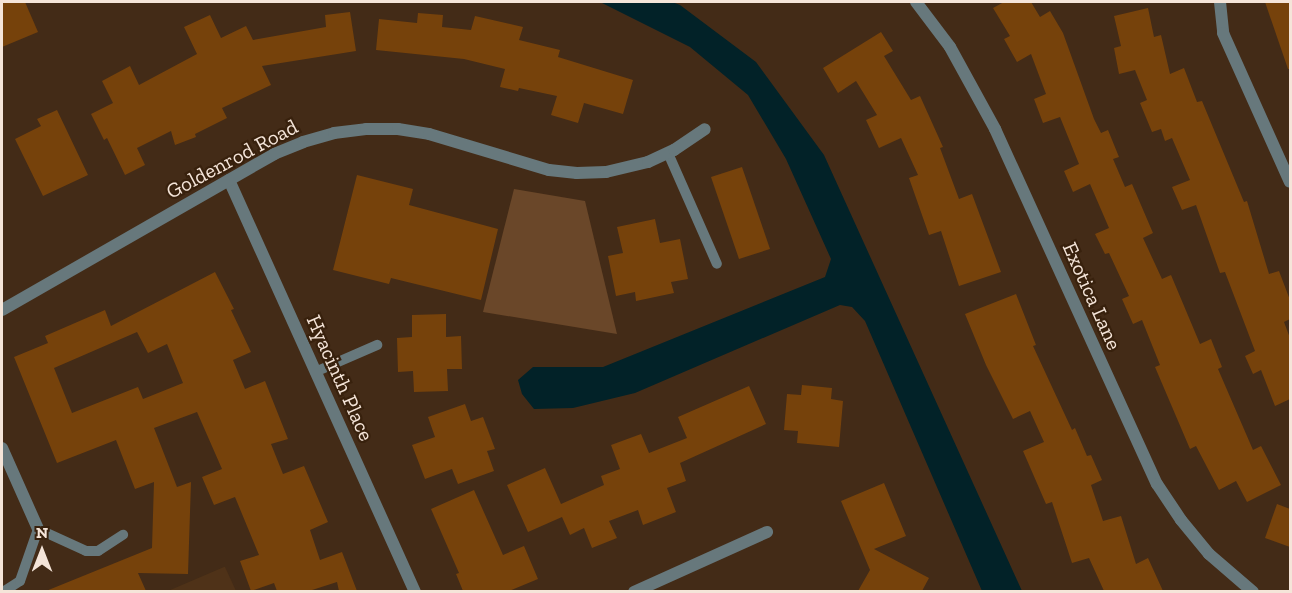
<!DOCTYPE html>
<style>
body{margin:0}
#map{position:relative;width:1292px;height:593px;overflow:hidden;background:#432b17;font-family:"Zilla Slab",serif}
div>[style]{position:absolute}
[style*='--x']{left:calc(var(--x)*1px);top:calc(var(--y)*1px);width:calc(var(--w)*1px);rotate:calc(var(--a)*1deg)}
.built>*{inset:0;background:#4f3218}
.green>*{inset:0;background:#6a4729}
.water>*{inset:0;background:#022228}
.building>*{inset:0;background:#76420b}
.lane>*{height:10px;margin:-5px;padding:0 5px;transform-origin:5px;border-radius:5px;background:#67787c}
.street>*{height:12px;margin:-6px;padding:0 6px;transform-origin:6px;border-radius:6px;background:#67787c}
span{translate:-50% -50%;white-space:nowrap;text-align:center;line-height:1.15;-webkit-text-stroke:4.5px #38210d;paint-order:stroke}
.street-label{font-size:21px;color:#f5e5d9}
.frame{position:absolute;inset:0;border:3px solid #f5e5d9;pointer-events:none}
.north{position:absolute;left:12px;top:521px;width:60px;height:60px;-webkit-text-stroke:4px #38210d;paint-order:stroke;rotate:0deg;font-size:16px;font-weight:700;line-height:24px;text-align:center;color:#f5e5d9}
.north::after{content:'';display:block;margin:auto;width:21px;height:27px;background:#f5e5d9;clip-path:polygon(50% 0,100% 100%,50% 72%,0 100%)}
</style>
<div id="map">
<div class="built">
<i style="clip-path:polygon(225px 567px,236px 591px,168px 591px,224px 567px)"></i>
</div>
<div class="green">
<i style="clip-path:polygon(514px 189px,585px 201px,617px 334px,483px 312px)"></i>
</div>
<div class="water">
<i style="clip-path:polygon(600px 2px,672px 2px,680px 5px,756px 62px,824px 155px,1022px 591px,982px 591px,865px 321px,852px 307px,840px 305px,635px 393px,573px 408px,534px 409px,522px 394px,518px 380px,533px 367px,603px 367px,825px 277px,831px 259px,786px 159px,748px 95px,690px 47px)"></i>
</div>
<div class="building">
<i style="clip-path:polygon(2px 2px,25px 2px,38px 32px,2px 47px)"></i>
<i style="clip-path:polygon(1004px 2px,1031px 2px,1040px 17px,1050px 11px,1063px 33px,1094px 119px,1101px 133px,1108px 130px,1119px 157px,1113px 159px,1125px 187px,1132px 184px,1153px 233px,1143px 238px,1162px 279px,1171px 275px,1200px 344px,1211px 339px,1222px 367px,1218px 369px,1253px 450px,1261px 446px,1281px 485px,1247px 502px,1236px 481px,1219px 490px,1196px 446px,1190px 449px,1155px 367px,1160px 365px,1142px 320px,1133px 324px,1122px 299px,1129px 296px,1109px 253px,1105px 254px,1095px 234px,1109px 228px,1090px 184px,1073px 192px,1064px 171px,1079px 164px,1060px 117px,1043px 123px,1034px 99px,1046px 94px,1031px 54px,1017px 62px,1004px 39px,1010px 36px,993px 8px)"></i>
<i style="clip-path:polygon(1265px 2px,1290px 2px,1290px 69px,1288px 69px)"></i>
<i style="clip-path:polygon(1148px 8px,1154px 37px,1161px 35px,1170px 74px,1184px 68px,1197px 102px,1202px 101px,1244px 202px,1247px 201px,1269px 274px,1279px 271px,1290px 300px,1290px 319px,1284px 322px,1290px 338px,1290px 399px,1275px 406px,1261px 370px,1253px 374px,1245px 356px,1255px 351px,1225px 272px,1220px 273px,1196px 205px,1182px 210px,1172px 187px,1190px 180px,1172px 138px,1165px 141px,1161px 129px,1152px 132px,1140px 103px,1147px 100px,1135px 70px,1119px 74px,1114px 48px,1121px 46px,1114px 16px)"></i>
<i style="clip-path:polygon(350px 12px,356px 51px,262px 66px,271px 85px,222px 108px,227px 118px,195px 134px,196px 137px,175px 145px,171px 131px,137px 148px,145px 165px,125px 175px,107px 138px,104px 140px,91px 114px,113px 103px,102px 81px,130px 66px,139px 85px,197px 54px,184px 27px,210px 15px,221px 38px,246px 26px,253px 40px,326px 27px,325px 15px)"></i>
<i style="clip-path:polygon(418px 13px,443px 15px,442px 27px,471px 30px,475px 16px,523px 27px,519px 40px,560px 50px,558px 57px,633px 80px,623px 114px,584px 103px,578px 123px,551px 115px,557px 96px,519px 88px,518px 91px,500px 87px,505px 69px,464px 59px,376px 50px,379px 19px,417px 23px)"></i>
<i style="clip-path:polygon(881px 32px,893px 51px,884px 56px,911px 100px,920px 96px,943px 147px,940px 148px,959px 199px,972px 194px,1001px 272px,959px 286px,941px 231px,929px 235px,909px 178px,918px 175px,901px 138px,879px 148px,866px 120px,877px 115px,856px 81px,838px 93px,823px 68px)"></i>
<i style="clip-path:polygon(57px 110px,88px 175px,43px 196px,15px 139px,41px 126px,37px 119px)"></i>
<i style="clip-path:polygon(742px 167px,770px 249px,739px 259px,711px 177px)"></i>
<i style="clip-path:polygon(357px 175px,413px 189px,409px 205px,498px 229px,481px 300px,391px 278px,389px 284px,333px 270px)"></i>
<i style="clip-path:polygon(655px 219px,660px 243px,680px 239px,688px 279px,671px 282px,674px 293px,636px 301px,635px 292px,616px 296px,608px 256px,623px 253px,617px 227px)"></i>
<i style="clip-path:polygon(evenodd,215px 272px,234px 309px,231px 310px,251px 352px,233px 360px,245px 389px,265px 381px,288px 439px,271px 444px,283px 474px,304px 466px,328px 522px,310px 530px,320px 560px,342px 552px,357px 591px,339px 591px,337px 582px,309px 591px,277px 591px,274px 583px,251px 591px,240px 561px,259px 555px,235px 497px,214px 505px,202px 477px,222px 469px,197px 412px,154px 428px,177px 487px,191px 482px,188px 574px,138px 573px,146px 591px,46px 591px,152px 548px,154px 482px,135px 489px,116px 440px,57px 463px,14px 357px,48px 343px,45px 336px,105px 310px,111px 326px,215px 272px,137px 332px,148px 353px,167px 344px,183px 383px,143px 399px,138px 387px,72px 413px,54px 368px,137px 332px)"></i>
<i style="clip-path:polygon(1016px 294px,1036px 345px,1033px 346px,1072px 430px,1075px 428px,1087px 456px,1091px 455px,1102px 480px,1091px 485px,1103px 521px,1121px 516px,1136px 564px,1148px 558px,1163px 591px,1104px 591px,1089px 558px,1072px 563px,1052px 502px,1046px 504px,1023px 451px,1044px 442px,1030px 411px,1013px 419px,986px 365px,965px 314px)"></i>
<i style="clip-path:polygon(446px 314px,446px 337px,461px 336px,462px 369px,447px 369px,448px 391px,414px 392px,413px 371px,398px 372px,397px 338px,412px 337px,412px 315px)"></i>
<i style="clip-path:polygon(802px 385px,832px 388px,831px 399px,843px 401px,839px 447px,797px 443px,798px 431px,784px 430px,787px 394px,801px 395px)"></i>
<i style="clip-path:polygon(749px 386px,766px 424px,680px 463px,686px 481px,667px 488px,676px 512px,643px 525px,638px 510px,609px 521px,617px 538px,592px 548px,584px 528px,570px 535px,562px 517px,528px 532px,507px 485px,545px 468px,561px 504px,604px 485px,601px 476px,620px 469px,611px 445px,641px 434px,649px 453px,687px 438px,678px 417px)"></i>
<i style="clip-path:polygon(465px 404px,471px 421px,483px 417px,495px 449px,487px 451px,494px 471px,458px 484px,452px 469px,425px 479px,412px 445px,435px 437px,428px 417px)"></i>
<i style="clip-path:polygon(884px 483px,906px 536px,874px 549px,929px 578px,922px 591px,858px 591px,870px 570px,841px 501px)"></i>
<i style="clip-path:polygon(474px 490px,503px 555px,524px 546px,538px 579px,509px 591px,463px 591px,456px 574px,459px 573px,431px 509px)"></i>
<i style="clip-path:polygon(1277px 504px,1290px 509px,1290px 547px,1265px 538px)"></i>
</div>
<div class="lane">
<i style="--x:668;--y:153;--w:121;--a:66.2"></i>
<i style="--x:315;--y:372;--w:68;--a:-23.5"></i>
<i style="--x:3;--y:592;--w:20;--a:-33"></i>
<i style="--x:20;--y:581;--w:55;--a:-70.9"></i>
<i style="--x:38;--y:529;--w:53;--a:24.6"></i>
<i style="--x:86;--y:551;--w:12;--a:0"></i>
<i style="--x:98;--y:551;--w:30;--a:-33"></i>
</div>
<div class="street">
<i style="--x:916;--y:2;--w:56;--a:52.9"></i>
<i style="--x:950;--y:47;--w:94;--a:61.2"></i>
<i style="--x:995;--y:129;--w:390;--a:65.5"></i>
<i style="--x:1157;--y:484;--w:43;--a:56.3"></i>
<i style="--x:1181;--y:520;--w:44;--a:50.5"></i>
<i style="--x:1209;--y:554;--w:58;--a:40.8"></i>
<i style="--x:1220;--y:2;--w:31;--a:84"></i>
<i style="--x:1223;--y:33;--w:163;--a:65.8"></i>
<i style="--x:229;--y:180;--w:452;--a:65.7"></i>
<i style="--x:2;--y:310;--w:314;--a:-29.8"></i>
<i style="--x:274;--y:154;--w:31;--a:-22"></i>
<i style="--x:303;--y:142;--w:32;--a:-16"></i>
<i style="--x:334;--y:133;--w:32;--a:-7"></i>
<i style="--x:366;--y:129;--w:32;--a:0"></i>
<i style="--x:398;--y:129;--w:31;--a:9"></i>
<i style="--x:429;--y:134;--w:125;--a:16.7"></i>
<i style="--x:549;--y:170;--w:28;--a:6"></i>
<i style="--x:577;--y:173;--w:29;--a:-2"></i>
<i style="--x:606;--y:172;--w:43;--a:-13.4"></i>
<i style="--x:648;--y:162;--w:29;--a:-25"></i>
<i style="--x:674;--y:150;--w:37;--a:-34"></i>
<i style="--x:2;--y:448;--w:89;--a:66"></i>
<i style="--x:634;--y:592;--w:146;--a:-24.3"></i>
</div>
<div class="street-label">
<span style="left:232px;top:159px;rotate:-28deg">Goldenrod Road</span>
<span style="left:1092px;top:296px;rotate:66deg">Exotica Lane</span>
<span style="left:340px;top:378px;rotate:66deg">Hyacinth Place</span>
</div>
<div class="frame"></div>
<div class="north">N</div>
</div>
